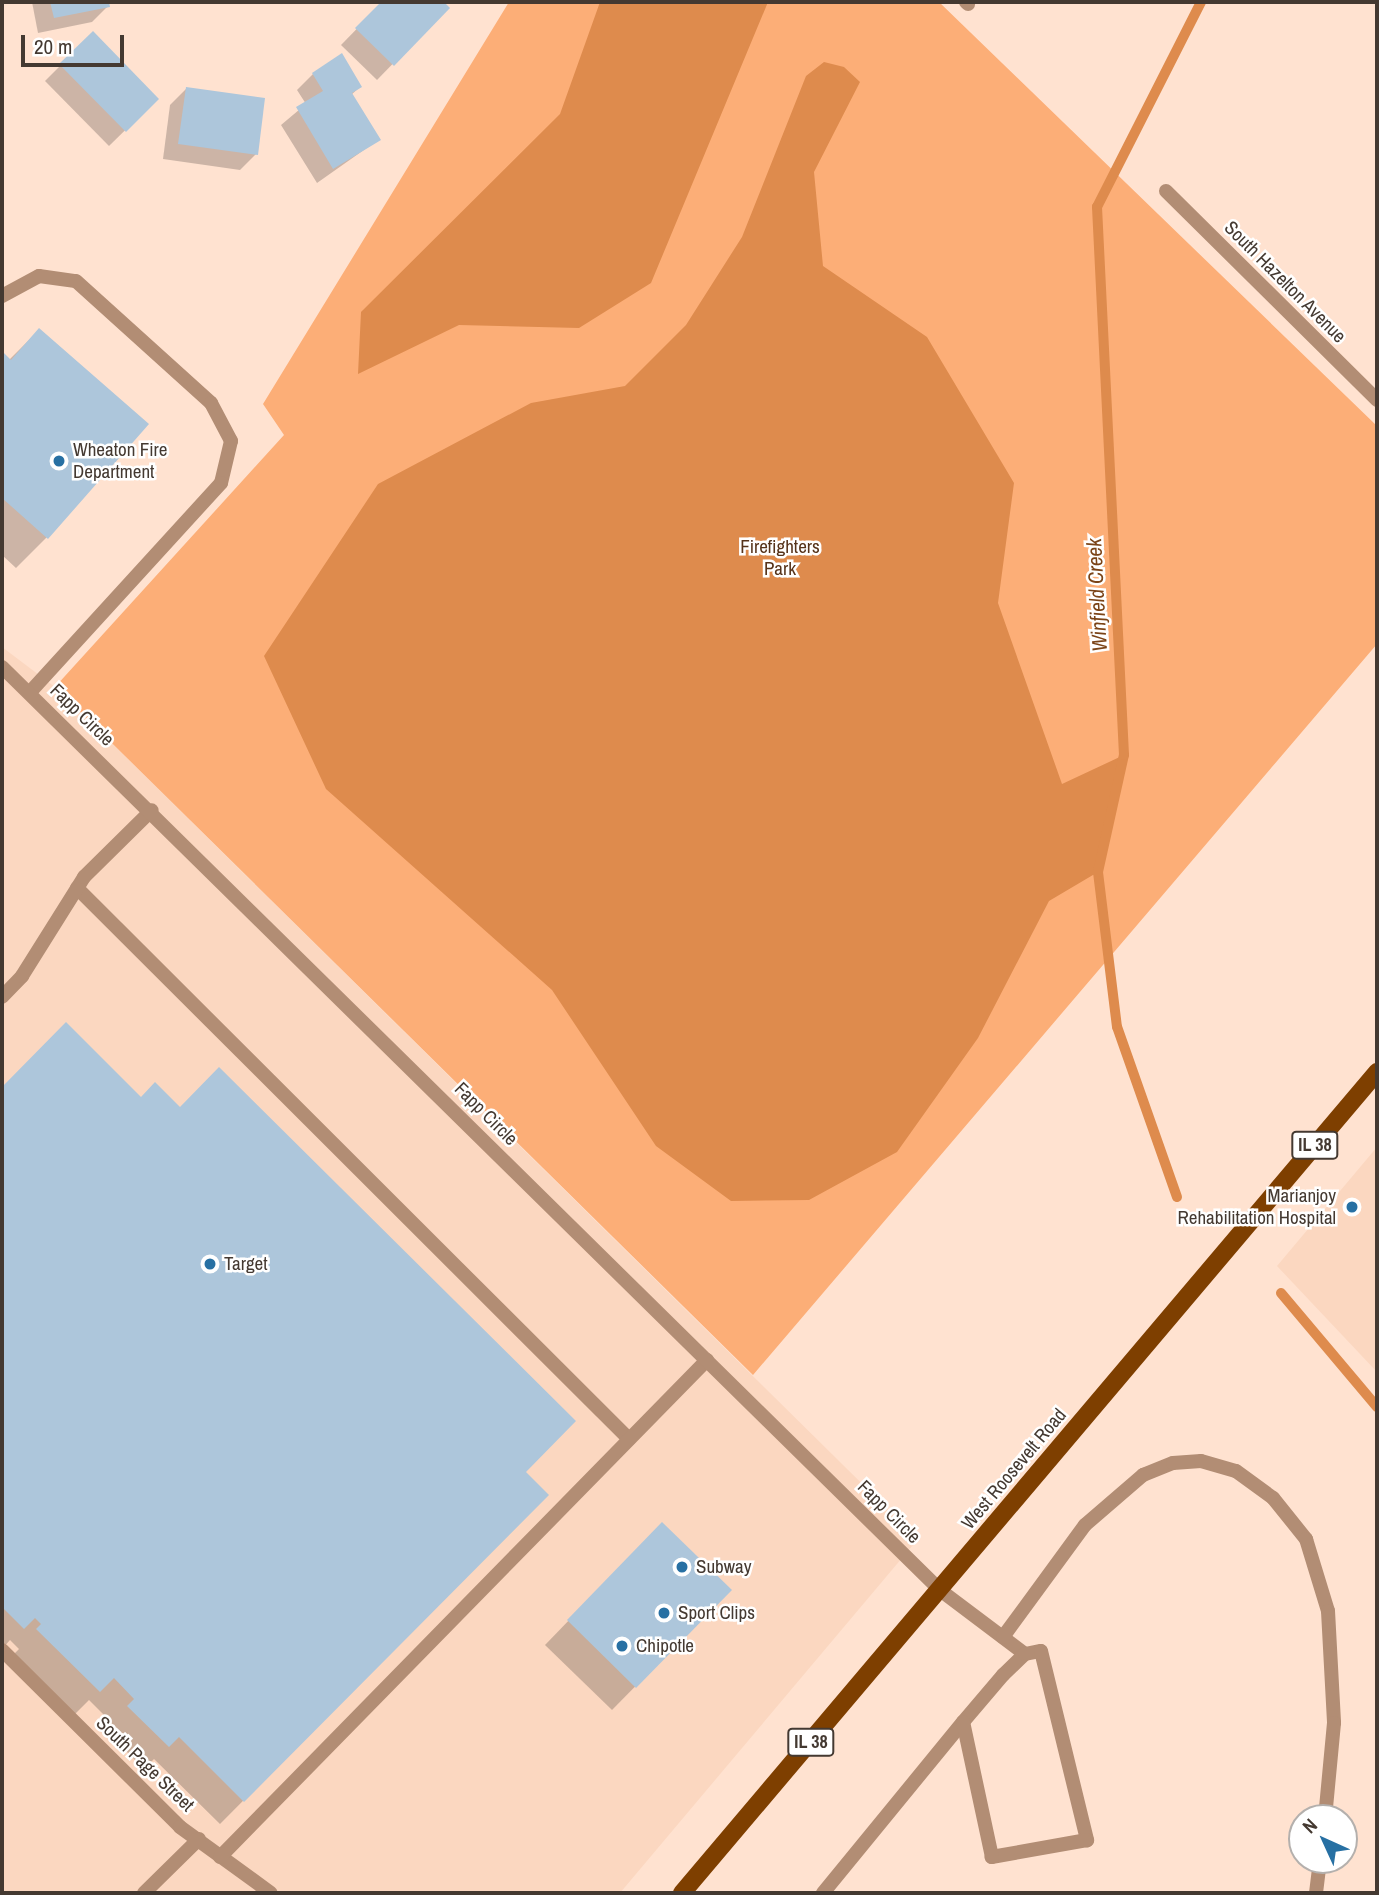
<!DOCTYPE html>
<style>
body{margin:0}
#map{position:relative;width:1379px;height:1895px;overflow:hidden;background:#ffe2d0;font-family:"Archivo Narrow",sans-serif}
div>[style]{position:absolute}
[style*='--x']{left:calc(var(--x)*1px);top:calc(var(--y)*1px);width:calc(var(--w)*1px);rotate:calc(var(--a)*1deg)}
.built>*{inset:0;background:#fbd7c0}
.green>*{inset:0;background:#fcae77}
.water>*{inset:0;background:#de8b4d}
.shadow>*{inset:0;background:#0003}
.stream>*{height:10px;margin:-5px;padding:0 5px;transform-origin:5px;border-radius:5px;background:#de8b4d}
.building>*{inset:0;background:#adc6db}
.service>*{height:14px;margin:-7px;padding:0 7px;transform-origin:7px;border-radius:7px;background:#b28d74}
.minor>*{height:14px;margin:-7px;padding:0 7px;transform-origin:7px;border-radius:7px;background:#b28d74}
.primary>*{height:18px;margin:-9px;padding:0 9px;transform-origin:9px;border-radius:9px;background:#7e3f00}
.dots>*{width:19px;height:19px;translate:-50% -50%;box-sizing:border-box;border:4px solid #fff;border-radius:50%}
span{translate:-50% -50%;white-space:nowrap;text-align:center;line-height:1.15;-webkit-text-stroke:5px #fff;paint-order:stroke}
.shield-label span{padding:2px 5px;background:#fff;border:2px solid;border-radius:5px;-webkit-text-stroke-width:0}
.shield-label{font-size:18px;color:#443931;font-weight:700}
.street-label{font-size:19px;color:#443931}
.poi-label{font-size:19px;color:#443931}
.left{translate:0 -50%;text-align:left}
.right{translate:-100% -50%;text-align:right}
.park-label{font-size:19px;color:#56331a}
.water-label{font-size:21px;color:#7b4418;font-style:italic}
.frame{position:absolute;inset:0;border:4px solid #443931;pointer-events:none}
.north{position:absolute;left:1288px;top:1804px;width:70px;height:70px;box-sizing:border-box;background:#fff;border:2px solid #b4b0ad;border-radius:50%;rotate:315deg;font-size:19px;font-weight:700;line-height:28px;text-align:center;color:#443931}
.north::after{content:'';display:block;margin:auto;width:24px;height:32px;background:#2770a3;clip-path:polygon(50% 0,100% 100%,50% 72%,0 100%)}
.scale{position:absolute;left:21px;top:35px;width:103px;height:32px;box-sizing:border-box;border:4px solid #443931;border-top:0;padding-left:9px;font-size:21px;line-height:24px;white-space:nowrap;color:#443931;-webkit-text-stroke:5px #fff;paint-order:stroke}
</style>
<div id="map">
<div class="built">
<i style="clip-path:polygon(2px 647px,55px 687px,918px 1539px,620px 1893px,2px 1893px)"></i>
<i style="clip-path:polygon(1377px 1147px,1377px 1372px,1277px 1266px)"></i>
</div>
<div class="green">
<i style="clip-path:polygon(509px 2px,939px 2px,1377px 426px,1377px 644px,753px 1375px,55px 687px,284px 435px,263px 404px)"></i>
</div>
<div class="water">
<i style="clip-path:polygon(600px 2px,768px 2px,651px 283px,579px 328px,459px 325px,358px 374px,361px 312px,560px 114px)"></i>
<i style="clip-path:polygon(824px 62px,844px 67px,860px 82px,814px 172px,823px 266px,927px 337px,1014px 483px,998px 603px,1062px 784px,1124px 755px,1098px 872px,1049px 901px,978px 1038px,897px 1152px,809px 1200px,731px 1201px,656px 1146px,552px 990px,326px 789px,264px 656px,378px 484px,531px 403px,625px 386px,686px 325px,742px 237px,806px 76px)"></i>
</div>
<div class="shadow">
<i style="clip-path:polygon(32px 2px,107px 2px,108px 6px,92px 22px,38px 33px)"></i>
<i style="clip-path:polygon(383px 2px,441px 2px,447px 8px,377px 80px,341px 45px)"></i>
<i style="clip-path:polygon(93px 33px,157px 99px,109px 146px,45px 81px)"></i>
<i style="clip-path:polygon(313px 74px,360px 87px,351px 95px,378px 140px,317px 183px,281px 125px,306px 104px,297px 90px)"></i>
<i style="clip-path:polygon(186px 89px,256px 154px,240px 170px,163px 159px,170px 105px)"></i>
<i style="clip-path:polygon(39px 330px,47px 537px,16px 568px,2px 555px,2px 354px,9px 360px)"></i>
<i style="clip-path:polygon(66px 1025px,546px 1495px,220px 1824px,154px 1759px,144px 1769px,105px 1730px,112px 1723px,89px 1700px,75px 1714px,14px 1654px,19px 1649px,10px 1640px,2px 1649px,2px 1089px)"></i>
<i style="clip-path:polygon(662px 1524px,730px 1590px,612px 1710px,545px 1645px)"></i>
</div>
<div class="stream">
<i style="--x:1177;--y:1197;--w:180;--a:-109.4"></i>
<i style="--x:1117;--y:1027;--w:156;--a:-97"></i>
<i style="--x:1098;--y:872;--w:120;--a:-77.5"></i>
<i style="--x:1124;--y:755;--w:549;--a:-92.82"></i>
<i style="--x:1097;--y:207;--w:230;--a:-63.1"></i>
<i style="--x:1281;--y:1293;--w:149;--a:49.9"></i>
</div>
<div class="building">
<i style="clip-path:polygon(50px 2px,109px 2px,110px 7px,54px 18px)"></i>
<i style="clip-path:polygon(381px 2px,444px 2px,450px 8px,394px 66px,355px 28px)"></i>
<i style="clip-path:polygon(93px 31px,159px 99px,126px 132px,59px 64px)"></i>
<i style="clip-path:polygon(342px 53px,362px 87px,352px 93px,381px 140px,333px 169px,296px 107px,323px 91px,312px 73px)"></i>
<i style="clip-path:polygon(186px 87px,265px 98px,258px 155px,178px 144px)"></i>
<i style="clip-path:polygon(39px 328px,149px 424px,48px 539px,2px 498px,2px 351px,11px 360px)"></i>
<i style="clip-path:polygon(66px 1022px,141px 1097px,155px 1082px,180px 1107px,219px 1067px,576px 1421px,526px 1472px,549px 1495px,244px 1802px,179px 1737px,169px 1747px,127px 1706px,134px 1699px,114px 1678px,100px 1692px,36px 1629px,41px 1624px,35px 1618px,24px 1629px,2px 1607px,2px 1087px)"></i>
<i style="clip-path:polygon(662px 1522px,732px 1590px,636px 1688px,567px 1620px)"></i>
</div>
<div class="service">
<i style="--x:2;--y:296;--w:42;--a:-28.4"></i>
<i style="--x:39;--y:276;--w:37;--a:8"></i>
<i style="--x:76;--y:281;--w:182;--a:42.1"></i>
<i style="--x:211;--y:403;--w:43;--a:62.2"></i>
<i style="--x:231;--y:441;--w:43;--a:103.4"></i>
<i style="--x:221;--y:483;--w:283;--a:132.4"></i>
<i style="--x:77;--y:888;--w:780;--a:44.95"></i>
<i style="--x:2;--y:997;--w:29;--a:-46"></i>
<i style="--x:22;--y:976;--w:117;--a:-57.9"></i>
<i style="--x:84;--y:877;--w:95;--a:-44.6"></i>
<i style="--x:940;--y:1590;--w:106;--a:37"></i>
<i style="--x:1003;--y:1637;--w:139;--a:-53.8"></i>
<i style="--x:1085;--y:1525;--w:77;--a:-40.8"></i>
<i style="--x:1143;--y:1475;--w:32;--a:-22"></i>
<i style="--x:1173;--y:1463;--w:28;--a:-4"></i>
<i style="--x:1201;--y:1461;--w:36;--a:16"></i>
<i style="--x:1236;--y:1471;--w:46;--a:36.1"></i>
<i style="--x:1273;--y:1498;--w:53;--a:51.2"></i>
<i style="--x:1306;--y:1539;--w:75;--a:73"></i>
<i style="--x:1328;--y:1611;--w:112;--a:86.9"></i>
<i style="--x:1334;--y:1723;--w:95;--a:95.4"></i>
<i style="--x:2;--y:1650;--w:251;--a:44.8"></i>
<i style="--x:180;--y:1827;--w:112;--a:36"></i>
<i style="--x:220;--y:1857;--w:696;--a:-45.58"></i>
<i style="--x:144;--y:1893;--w:77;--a:-44.5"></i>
<i style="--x:823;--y:1893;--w:221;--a:-50.7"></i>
<i style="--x:963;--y:1722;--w:62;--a:-49.6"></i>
<i style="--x:1003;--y:1675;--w:30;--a:-44"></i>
<i style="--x:1025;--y:1654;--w:16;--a:-11"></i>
<i style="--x:1041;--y:1651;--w:195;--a:76.3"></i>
<i style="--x:1087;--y:1840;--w:97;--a:169.9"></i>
<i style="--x:992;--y:1857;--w:138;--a:-102.1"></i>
<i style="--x:1316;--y:1893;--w:33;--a:-83"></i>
</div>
<div class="minor">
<i style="--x:966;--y:2;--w:3;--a:45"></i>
<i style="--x:1166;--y:191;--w:297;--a:44.7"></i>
<i style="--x:2;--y:667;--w:1316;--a:44.54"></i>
</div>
<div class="primary">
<i style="--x:682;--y:1893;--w:1076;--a:-49.75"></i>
</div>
<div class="dots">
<i style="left:59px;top:461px;background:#2770a3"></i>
<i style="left:1352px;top:1207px;background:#2770a3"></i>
<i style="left:210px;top:1264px;background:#2770a3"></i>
<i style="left:682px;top:1567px;background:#2770a3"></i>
<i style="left:664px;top:1613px;background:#2770a3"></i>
<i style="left:622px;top:1646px;background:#2770a3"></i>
</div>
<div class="shield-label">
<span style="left:1315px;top:1145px">IL 38</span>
<span style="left:811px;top:1742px">IL 38</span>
</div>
<div class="street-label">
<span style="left:1285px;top:282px;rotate:45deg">South Hazelton Avenue</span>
<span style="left:82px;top:715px;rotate:44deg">Fapp Circle</span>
<span style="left:486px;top:1114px;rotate:45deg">Fapp Circle</span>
<span style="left:1014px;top:1469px;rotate:-50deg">West Roosevelt Road</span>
<span style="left:889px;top:1512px;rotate:45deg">Fapp Circle</span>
<span style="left:145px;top:1764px;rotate:44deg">South Page Street</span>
</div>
<div class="poi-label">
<span class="left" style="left:73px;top:461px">Wheaton Fire<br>Department</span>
<span class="right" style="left:1336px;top:1207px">Marianjoy<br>Rehabilitation Hospital</span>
<span class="left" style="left:224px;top:1264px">Target</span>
<span class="left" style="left:696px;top:1567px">Subway</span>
<span class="left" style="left:678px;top:1613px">Sport Clips</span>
<span class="left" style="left:636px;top:1646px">Chipotle</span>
</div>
<div class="park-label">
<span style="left:780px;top:558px">Firefighters<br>Park</span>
</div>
<div class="water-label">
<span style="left:1097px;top:595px;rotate:-93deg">Winfield Creek</span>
</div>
<div class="frame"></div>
<div class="north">N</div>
<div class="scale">20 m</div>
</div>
